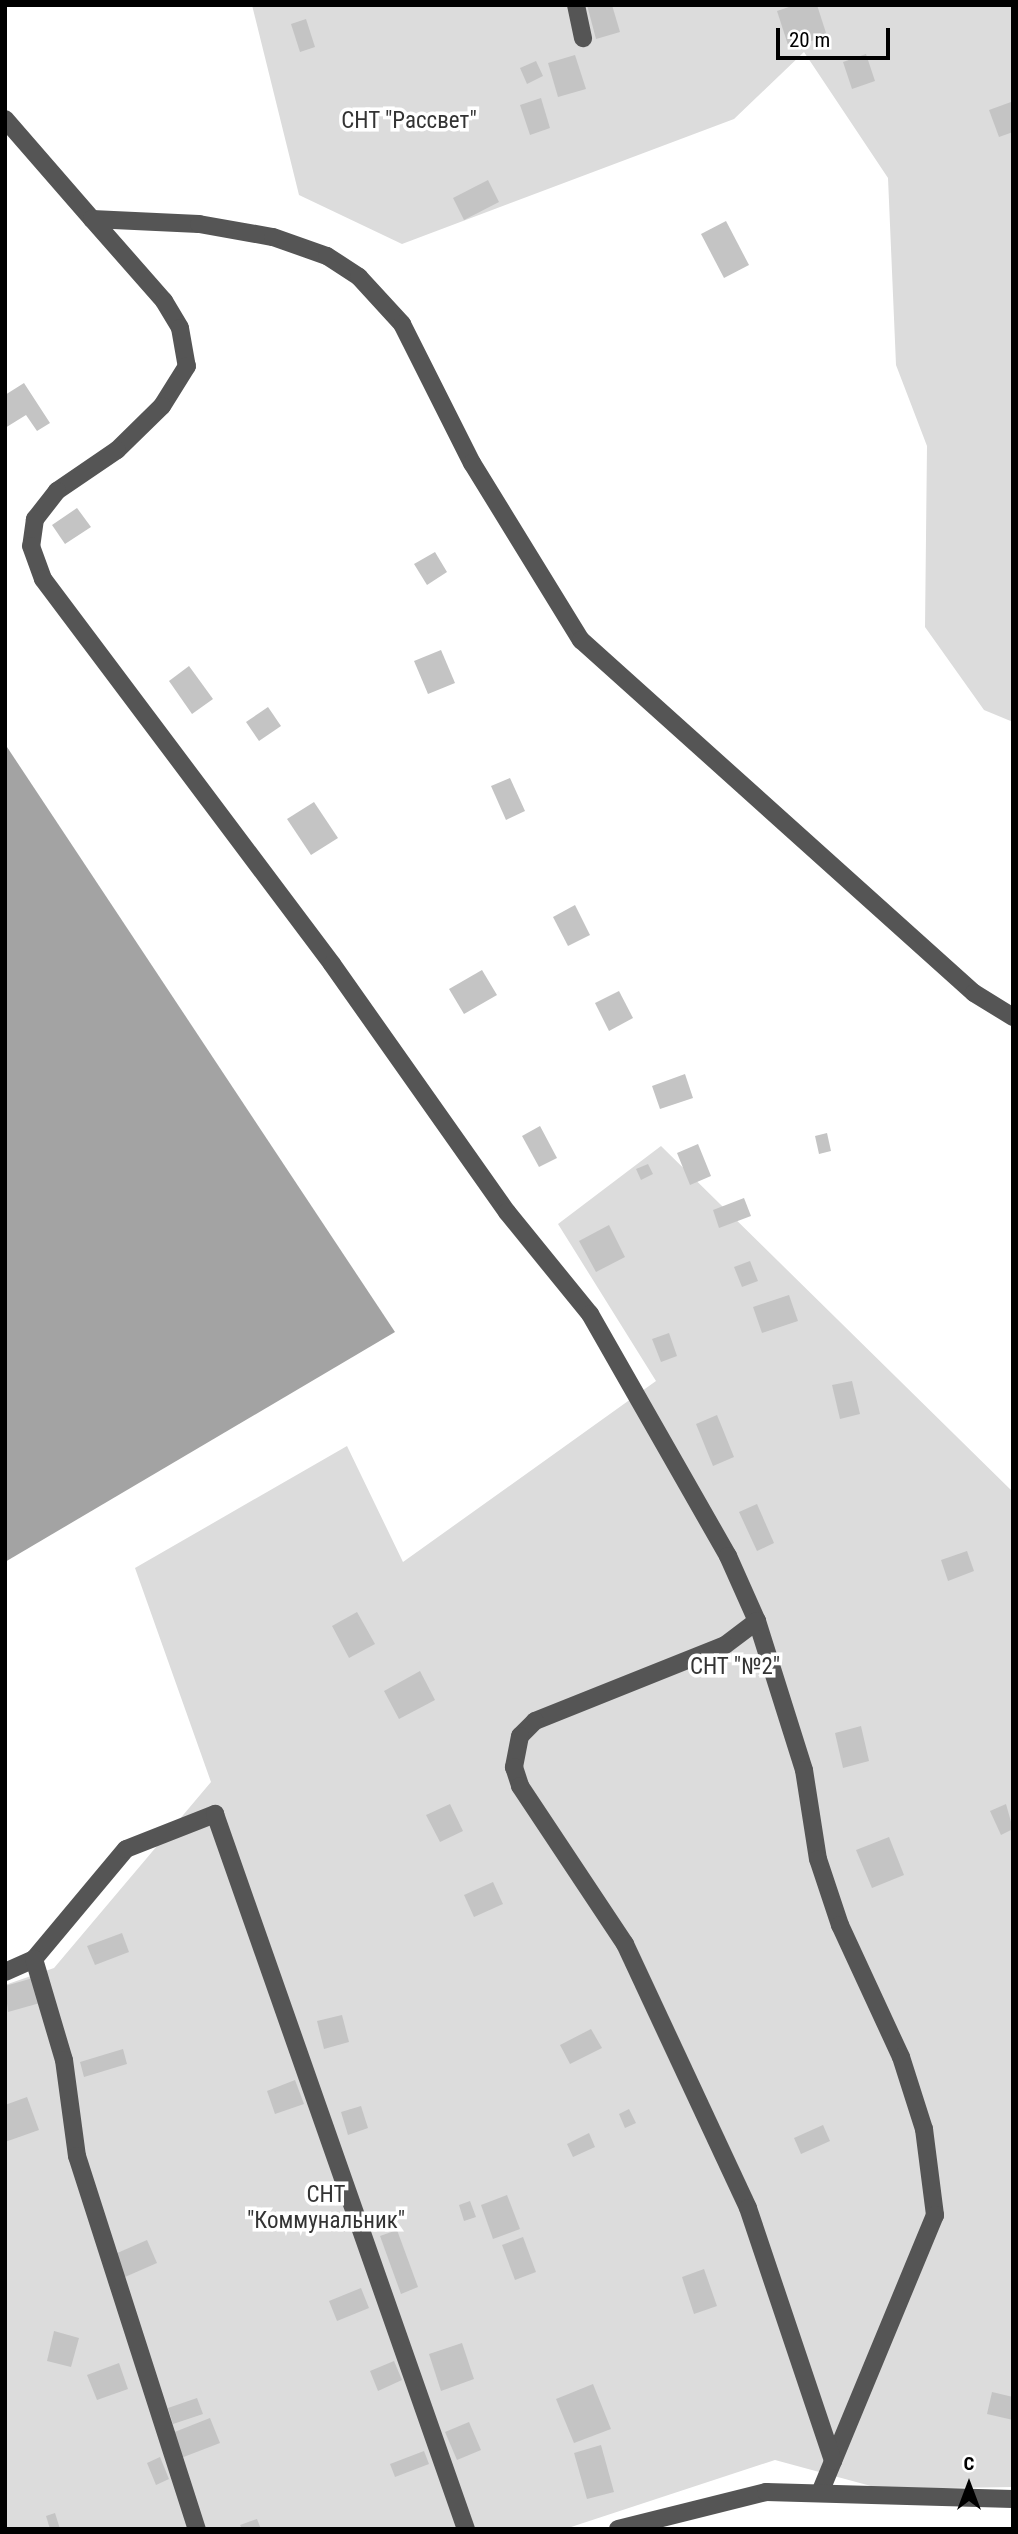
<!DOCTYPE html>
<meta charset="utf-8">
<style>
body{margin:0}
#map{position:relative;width:1018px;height:2534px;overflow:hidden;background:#fff;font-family:"Roboto Condensed",sans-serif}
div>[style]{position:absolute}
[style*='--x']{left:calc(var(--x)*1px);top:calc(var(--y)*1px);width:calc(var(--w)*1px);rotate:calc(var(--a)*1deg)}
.green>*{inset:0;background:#dcdcdc}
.water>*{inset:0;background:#a3a3a3}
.building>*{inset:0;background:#c4c4c4}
.minor>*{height:18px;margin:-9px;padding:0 9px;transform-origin:9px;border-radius:9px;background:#555}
span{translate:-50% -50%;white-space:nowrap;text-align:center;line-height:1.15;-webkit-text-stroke:7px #fff;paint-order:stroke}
.park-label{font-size:23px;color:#333}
.frame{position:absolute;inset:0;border:7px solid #000;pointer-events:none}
.north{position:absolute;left:934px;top:2450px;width:70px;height:70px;-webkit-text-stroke:5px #fff;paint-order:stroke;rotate:0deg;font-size:19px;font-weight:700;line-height:28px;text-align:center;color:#000}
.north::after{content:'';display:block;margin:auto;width:24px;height:32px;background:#000;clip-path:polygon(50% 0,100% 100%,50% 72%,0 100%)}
.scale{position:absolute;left:776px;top:28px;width:114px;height:32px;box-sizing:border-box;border:4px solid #000;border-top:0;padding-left:9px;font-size:21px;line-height:24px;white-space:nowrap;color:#000;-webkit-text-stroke:5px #fff;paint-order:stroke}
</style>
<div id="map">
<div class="green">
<i style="clip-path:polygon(252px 5px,1013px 5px,1013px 722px,984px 710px,925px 627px,927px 446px,896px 365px,888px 178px,804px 52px,734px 119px,402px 244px,299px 195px)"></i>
<i style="clip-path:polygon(661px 1146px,1013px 1492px,1013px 2487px,882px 2489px,775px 2460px,565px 2529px,5px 2529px,5px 1985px,54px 1968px,211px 1782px,135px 1568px,347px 1446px,403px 1562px,656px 1381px,558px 1224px)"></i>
</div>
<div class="water">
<i style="clip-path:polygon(5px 744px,395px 1332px,5px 1562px)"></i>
</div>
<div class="building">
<i style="clip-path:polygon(587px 5px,612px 5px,620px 32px,596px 39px)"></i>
<i style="clip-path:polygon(795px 5px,817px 5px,827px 36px,789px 48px,777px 11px)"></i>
<i style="clip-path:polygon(306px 19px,315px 47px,300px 52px,291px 24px)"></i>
<i style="clip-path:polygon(866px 54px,875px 81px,852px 89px,843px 62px)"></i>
<i style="clip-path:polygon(575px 55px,586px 89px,558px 97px,548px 63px)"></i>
<i style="clip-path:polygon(536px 61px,543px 76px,527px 84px,520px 68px)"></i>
<i style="clip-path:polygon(541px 98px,550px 128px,530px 135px,520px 105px)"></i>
<i style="clip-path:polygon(1011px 102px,1013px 132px,999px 137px,989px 110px)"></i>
<i style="clip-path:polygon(488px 180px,499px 202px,464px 220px,453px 198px)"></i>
<i style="clip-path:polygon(726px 221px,749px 265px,724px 278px,701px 234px)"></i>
<i style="clip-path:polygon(24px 383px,50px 423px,37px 431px,26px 415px,5px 428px,5px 395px)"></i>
<i style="clip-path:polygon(77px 508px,91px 527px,65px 544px,52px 525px)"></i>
<i style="clip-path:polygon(435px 552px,447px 572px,427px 585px,414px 564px)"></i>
<i style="clip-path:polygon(441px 650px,455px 683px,428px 694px,414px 661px)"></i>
<i style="clip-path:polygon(189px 666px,213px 699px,192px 714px,169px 681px)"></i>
<i style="clip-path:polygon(268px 707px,281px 726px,259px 741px,246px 722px)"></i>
<i style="clip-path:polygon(510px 778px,525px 811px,506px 820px,491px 786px)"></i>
<i style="clip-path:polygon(314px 802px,338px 838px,311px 855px,287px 819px)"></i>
<i style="clip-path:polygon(575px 905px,590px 935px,568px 946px,553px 917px)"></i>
<i style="clip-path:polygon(482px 970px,497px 995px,464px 1014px,449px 989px)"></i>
<i style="clip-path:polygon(619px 991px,633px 1018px,609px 1031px,595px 1003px)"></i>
<i style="clip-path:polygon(685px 1074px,693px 1098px,660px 1109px,652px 1086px)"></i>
<i style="clip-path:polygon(540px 1126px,557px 1158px,539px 1167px,522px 1136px)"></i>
<i style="clip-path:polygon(827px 1133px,831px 1151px,819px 1154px,815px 1136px)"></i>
<i style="clip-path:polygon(698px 1144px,711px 1176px,690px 1185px,677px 1153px)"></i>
<i style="clip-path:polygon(648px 1164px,653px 1174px,641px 1180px,636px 1169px)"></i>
<i style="clip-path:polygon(744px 1198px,751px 1216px,719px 1228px,713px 1210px)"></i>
<i style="clip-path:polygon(609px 1225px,625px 1257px,596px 1272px,579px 1241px)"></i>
<i style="clip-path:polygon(750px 1261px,758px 1281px,742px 1287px,734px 1267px)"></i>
<i style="clip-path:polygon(789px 1295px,798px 1321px,762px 1333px,753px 1307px)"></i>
<i style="clip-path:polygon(669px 1333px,677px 1356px,661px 1362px,652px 1339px)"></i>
<i style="clip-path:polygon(852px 1381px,860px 1414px,840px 1419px,832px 1385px)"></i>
<i style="clip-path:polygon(717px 1415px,734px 1457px,713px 1466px,696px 1424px)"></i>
<i style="clip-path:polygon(757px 1504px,774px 1543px,757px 1551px,739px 1512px)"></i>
<i style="clip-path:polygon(967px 1551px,974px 1571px,948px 1581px,941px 1560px)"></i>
<i style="clip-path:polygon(357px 1612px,375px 1644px,349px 1658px,332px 1626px)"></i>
<i style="clip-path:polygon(420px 1671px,435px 1700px,399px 1719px,384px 1691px)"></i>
<i style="clip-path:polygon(861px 1726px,869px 1761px,843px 1768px,835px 1733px)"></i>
<i style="clip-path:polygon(450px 1804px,463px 1831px,440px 1842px,426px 1815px)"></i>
<i style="clip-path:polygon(1006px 1804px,1013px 1829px,1001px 1835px,990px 1811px)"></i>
<i style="clip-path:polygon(889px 1837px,904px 1875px,872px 1888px,856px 1850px)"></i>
<i style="clip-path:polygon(493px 1882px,503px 1904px,474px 1917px,464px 1895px)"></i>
<i style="clip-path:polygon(122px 1933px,129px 1952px,95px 1965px,87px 1946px)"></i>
<i style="clip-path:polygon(33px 1978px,40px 2003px,8px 2012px,5px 1986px)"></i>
<i style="clip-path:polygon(342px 2015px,349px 2042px,324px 2049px,317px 2021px)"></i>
<i style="clip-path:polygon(591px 2029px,602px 2048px,570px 2064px,560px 2045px)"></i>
<i style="clip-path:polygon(123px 2049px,127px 2064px,84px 2077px,80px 2062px)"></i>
<i style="clip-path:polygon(295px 2080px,304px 2104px,275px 2114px,267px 2091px)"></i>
<i style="clip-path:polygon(27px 2097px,39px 2130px,5px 2142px,5px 2105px)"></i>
<i style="clip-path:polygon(361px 2106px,368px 2128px,348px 2135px,341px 2112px)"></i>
<i style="clip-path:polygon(629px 2109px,636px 2123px,625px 2128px,619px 2114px)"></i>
<i style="clip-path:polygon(823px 2125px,830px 2141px,801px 2154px,794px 2138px)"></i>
<i style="clip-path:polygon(589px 2133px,595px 2147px,573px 2157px,567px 2144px)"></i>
<i style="clip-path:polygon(507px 2195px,520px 2229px,493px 2239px,481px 2205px)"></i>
<i style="clip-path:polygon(470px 2201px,476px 2217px,464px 2221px,459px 2205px)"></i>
<i style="clip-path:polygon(397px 2230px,418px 2287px,401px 2294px,380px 2236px)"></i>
<i style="clip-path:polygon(523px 2237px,536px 2272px,515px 2280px,502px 2245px)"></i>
<i style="clip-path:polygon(147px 2240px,157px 2263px,125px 2277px,115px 2254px)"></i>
<i style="clip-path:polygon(704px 2269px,717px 2306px,694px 2314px,682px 2277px)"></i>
<i style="clip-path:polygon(361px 2288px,369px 2308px,337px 2321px,329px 2301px)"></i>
<i style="clip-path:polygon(54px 2331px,79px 2338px,71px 2367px,47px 2361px)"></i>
<i style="clip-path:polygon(462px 2343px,474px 2379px,441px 2391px,429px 2354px)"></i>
<i style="clip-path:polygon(394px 2361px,402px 2380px,378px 2391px,370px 2371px)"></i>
<i style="clip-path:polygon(119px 2363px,128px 2389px,97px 2400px,87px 2375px)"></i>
<i style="clip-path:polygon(593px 2384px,611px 2429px,574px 2443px,556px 2399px)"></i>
<i style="clip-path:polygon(992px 2392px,1013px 2397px,1013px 2420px,987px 2414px)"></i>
<i style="clip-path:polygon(197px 2398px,203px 2414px,173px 2424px,168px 2408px)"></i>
<i style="clip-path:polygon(210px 2418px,220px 2443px,181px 2458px,172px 2433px)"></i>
<i style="clip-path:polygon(469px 2422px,481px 2450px,457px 2460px,445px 2432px)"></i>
<i style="clip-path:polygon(601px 2445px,614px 2492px,587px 2499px,574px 2453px)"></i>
<i style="clip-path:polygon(424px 2451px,429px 2464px,395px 2477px,390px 2464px)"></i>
<i style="clip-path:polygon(160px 2457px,169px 2479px,156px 2485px,147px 2463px)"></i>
<i style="clip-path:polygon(55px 2513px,60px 2529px,50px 2529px,46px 2516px)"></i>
<i style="clip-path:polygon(257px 2519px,261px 2529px,242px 2529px,240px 2525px)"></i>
</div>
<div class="minor">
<i style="--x:576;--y:5;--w:34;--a:78"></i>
<i style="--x:5;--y:119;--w:133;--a:49"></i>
<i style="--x:92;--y:219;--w:107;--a:2.7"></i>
<i style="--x:199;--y:224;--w:75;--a:10"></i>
<i style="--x:273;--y:237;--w:57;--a:19.4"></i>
<i style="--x:327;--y:256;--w:38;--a:33"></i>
<i style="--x:359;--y:277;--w:64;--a:47.5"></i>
<i style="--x:402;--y:324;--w:156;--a:63.3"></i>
<i style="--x:472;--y:463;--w:208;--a:58.4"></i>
<i style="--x:581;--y:640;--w:528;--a:41.93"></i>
<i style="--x:974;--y:993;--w:46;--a:31.6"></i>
<i style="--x:92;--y:219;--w:109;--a:48.7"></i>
<i style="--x:164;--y:301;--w:31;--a:59"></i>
<i style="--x:180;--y:328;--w:39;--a:80"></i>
<i style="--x:187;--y:366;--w:47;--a:122"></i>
<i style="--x:162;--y:406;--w:63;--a:135.6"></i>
<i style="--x:117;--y:450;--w:73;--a:145.7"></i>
<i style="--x:57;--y:491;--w:36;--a:128"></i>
<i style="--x:35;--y:519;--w:27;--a:98"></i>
<i style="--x:31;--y:546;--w:35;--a:70"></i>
<i style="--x:43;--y:579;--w:481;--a:53.1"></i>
<i style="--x:332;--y:964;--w:304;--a:54.8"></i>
<i style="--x:507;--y:1212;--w:132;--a:50.9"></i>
<i style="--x:590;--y:1314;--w:279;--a:60.3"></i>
<i style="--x:728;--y:1556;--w:71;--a:66"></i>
<i style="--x:757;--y:1621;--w:156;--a:72.5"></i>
<i style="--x:804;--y:1770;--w:90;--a:81.1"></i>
<i style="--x:818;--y:1859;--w:70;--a:71.6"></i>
<i style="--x:840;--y:1925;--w:145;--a:65.2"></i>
<i style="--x:901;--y:2057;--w:76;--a:72.3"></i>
<i style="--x:924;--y:2129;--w:87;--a:82.7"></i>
<i style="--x:935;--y:2215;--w:300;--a:112.5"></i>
<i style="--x:757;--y:1621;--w:40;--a:143"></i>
<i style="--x:725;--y:1645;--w:205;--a:158.2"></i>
<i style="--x:535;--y:1721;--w:21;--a:135"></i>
<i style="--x:520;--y:1736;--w:32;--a:101"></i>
<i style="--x:514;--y:1767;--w:20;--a:72"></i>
<i style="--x:520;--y:1786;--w:190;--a:56.4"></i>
<i style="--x:625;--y:1944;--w:291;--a:65"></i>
<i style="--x:748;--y:2208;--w:267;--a:71.4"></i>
<i style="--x:34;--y:1959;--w:143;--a:-50.1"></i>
<i style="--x:126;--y:1849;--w:96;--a:-21.5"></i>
<i style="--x:215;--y:1814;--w:758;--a:70.66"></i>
<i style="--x:5;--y:1972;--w:32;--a:-24"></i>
<i style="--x:34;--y:1959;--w:105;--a:73.5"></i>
<i style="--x:64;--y:2060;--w:97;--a:82.3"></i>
<i style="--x:77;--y:2156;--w:392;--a:72.2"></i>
<i style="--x:618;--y:2529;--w:153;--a:-14"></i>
<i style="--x:766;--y:2492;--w:247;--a:1.6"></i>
</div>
<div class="park-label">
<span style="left:409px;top:121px">СНТ "Рассвет"</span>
<span style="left:735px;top:1667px">СНТ "№2"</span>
<span style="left:326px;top:2208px">СНТ<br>"Коммунальник"</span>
</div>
<div class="frame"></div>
<div class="north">С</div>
<div class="scale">20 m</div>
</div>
